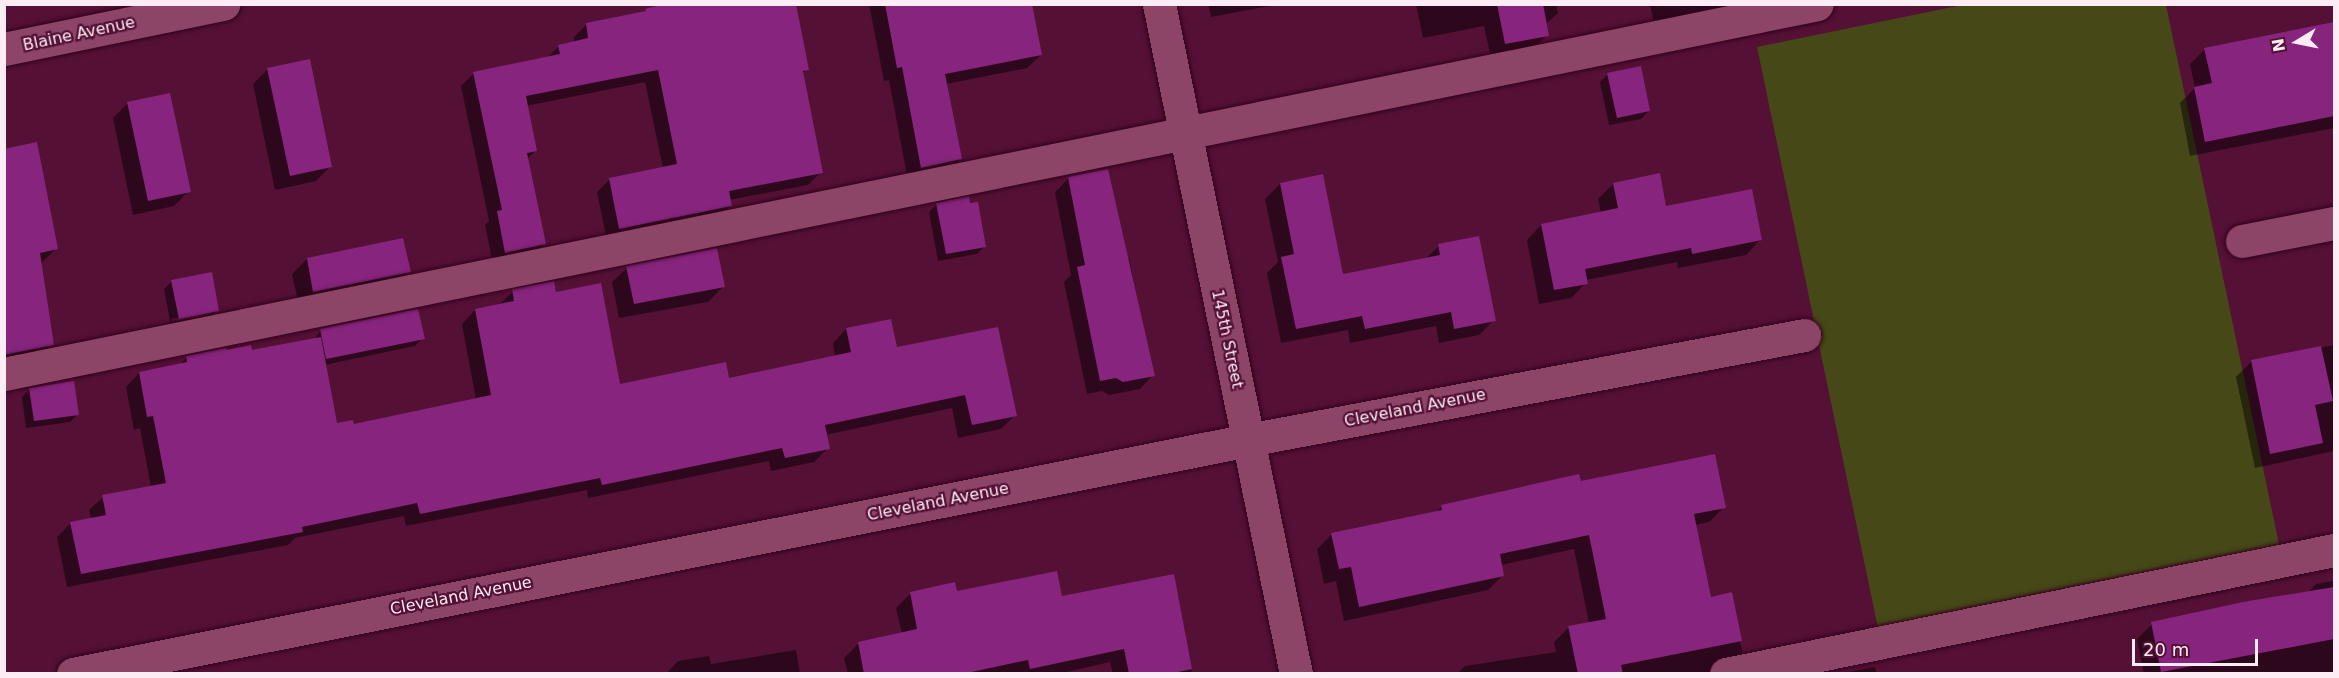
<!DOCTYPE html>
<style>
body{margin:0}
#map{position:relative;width:2339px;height:678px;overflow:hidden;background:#551035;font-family:"DejaVu Sans",sans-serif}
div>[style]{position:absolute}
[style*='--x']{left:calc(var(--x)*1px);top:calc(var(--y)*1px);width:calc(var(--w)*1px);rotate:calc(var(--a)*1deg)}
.green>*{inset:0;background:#464817}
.shadow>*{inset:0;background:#0007}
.building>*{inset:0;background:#87257e}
.roads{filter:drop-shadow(0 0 2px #32011c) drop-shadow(0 0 2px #32011c)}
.minor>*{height:33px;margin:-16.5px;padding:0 16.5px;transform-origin:16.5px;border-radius:16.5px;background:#8d4567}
span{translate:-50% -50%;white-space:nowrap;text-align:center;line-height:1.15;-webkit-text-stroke:4.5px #551035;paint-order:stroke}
.street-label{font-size:16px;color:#fdecf3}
.frame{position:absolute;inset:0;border:6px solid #fdecf3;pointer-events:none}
.north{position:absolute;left:2267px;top:12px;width:60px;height:60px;-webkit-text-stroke:4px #551035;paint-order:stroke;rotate:260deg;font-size:16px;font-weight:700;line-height:24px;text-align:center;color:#fdecf3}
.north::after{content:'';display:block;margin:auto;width:21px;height:27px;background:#fdecf3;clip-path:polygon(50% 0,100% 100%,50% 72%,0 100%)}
.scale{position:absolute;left:2132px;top:639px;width:126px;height:27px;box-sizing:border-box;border:3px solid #fdecf3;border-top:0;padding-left:8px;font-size:18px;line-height:21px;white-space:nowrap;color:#fdecf3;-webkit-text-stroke:4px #551035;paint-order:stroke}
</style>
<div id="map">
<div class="green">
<i style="clip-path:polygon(1962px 5px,2166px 5px,2280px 549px,1879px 633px,1757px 47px)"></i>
</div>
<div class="shadow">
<i style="clip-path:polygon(869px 4px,1031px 4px,1041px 55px,1027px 68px,946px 84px,960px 159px,946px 173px,908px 181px,889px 80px,884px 81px)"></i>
<i style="clip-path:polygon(1208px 4px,1280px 4px,1211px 17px)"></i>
<i style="clip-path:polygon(1416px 4px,1556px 4px,1558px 13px,1545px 25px,1547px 35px,1532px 50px,1491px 58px,1484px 26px,1423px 38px)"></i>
<i style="clip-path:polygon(1650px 4px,1775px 4px,1655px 29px)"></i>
<i style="clip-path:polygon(646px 10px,807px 69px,802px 74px,821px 172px,808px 185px,729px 200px,730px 206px,717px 219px,607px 241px,597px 192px,610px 179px,663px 168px,645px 82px,526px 106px,535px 151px,527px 159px,544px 244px,532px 256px,493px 264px,485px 225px,489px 221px,461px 86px,474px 73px,546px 59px,559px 46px,574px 43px,574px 37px,586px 25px,642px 13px)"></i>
<i style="clip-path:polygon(2334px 23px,2334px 128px,2190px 156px,2180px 103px,2195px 88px,2190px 64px,2205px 49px)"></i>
<i style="clip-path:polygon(268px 69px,331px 166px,316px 181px,275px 190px,253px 84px)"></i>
<i style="clip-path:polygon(1608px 74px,1649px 111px,1641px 119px,1609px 125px,1600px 82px)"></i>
<i style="clip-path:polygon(128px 103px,189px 191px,174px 206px,133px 215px,113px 118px)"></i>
<i style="clip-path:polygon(4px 150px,57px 248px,40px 264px,52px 344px,38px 359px,4px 366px)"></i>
<i style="clip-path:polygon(1069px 178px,1125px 259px,1129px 258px,1153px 375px,1140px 389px,1109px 395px,1102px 391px,1087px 394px,1064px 282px,1071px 275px,1055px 192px)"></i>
<i style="clip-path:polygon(1280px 184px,1342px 276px,1425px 259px,1439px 246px,1494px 320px,1479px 335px,1439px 343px,1436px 326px,1350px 343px,1348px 330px,1281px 343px,1267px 273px,1278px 262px,1265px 199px)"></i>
<i style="clip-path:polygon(1613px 184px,1665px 208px,1760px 240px,1746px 255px,1678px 268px,1677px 262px,1586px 280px,1586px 283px,1571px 298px,1539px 304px,1527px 240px,1541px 225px,1601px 213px,1598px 199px)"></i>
<i style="clip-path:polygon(937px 204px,985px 246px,977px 254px,938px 261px,929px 212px)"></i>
<i style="clip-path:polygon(307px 259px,409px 271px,394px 286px,299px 306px,292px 274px)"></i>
<i style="clip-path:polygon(627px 268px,723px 287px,708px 302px,619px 318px,612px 282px)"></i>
<i style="clip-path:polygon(evenodd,172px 281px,217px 310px,210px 318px,171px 326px,164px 289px,172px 281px,211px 311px,211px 314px,172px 322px,171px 319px,211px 311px)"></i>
<i style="clip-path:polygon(513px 291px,555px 293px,619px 386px,728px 379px,835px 357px,833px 343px,846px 329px,896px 349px,1015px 415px,1001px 429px,958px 438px,952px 408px,825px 435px,828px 448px,814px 462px,771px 471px,769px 461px,588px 498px,587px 490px,406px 526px,404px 516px,295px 538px,288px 545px,67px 587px,57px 537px,71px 523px,91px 519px,89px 510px,103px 497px,151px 487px,140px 428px,134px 430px,126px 387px,139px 373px,178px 366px,187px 357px,251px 352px,314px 340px,321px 330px,423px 338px,415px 346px,324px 365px,336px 425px,352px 425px,476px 400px,462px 324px,475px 310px,499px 305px)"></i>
<i style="clip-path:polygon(2334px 345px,2334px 451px,2255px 468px,2236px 377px,2251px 362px)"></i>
<i style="clip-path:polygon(30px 389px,78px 414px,70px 422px,26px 428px,22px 397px)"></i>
<i style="clip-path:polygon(1580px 482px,1724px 507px,1709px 522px,1695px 525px,1710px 598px,1731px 594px,1742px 651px,1727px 666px,1707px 674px,1457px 674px,1465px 666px,1556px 652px,1554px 642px,1569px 627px,1589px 623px,1574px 549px,1501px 565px,1503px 575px,1488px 590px,1344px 621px,1336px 581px,1324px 584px,1317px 549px,1332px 534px,1434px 514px,1442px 506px)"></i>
<i style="clip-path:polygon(1173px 576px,1192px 674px,1113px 674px,1110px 662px,1058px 674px,848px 674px,844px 658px,859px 643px,902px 634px,896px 608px,911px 593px,1061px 598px)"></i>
<i style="clip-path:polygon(2334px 581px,2334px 674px,2144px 674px,2137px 639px,2152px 624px,2307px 593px,2316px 584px)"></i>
<i style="clip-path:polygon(796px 650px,800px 674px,666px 674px,678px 661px,709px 656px,711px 664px)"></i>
<i style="clip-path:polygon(1875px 667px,1877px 674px,1837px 674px)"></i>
</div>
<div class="building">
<i style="clip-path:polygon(664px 4px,796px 4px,809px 70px,803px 71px,823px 173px,729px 191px,732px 206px,619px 229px,609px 178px,677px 164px,658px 70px,526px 96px,537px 151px,527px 153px,546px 244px,505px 253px,497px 211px,502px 210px,473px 72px,560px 54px,558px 45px,588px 38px,586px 23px,646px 11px,645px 9px)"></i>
<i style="clip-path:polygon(885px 4px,1032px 4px,1042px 55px,945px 74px,962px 159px,921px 168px,902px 67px,897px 68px)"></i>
<i style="clip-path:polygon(1497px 4px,1543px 4px,1549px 36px,1505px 44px)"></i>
<i style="clip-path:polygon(2334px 22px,2334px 116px,2205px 142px,2194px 87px,2212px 83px,2204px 48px)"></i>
<i style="clip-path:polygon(310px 59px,332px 167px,290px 176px,267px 68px)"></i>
<i style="clip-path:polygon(1641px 66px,1650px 111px,1617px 118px,1607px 73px)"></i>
<i style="clip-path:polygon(170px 93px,191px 192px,148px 201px,127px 102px)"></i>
<i style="clip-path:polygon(37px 142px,58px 249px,40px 253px,54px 345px,4px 355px,4px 149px)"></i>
<i style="clip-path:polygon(1108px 169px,1155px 376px,1123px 382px,1116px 378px,1100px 381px,1077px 267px,1085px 265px,1068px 177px)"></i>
<i style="clip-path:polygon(1660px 173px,1666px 206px,1752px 189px,1762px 240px,1692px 254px,1691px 248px,1585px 269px,1588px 284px,1554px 290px,1541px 224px,1618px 208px,1613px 183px)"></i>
<i style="clip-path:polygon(1323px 174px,1343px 274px,1440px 255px,1438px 244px,1479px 236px,1496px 321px,1454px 329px,1451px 312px,1365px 329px,1362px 316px,1296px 329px,1281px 257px,1294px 254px,1280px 183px)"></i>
<i style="clip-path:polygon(969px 196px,970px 203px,978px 202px,986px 247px,946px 254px,936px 203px)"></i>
<i style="clip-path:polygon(403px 238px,411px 272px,313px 292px,307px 258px)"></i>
<i style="clip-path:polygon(717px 248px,725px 287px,634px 304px,626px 266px)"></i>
<i style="clip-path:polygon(212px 272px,219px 311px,179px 319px,171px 280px)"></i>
<i style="clip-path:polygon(554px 281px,556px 292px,601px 283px,620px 384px,726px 362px,729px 378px,851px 352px,846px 328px,891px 319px,897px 347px,998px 327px,1017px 416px,972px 425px,965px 395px,825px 425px,830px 449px,785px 458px,782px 448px,602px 485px,600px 478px,420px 514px,417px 503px,302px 527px,303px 532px,81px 574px,70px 522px,106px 515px,102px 495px,166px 483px,153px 416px,147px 417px,139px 372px,187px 362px,186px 356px,226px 348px,227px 350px,251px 345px,252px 350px,321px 337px,337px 423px,353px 420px,354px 424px,491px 395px,475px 309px,514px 301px,512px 289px)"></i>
<i style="clip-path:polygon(418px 309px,425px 339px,326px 359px,320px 329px)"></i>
<i style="clip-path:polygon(2321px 346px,2333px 401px,2315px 405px,2323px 443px,2270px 454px,2251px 360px)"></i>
<i style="clip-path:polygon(74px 381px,79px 415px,34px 421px,29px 388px)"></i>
<i style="clip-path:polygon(1715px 454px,1726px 508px,1694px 514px,1711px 597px,1732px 592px,1742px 641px,1621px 665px,1623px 674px,1578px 674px,1568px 626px,1606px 619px,1589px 535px,1500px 554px,1504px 576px,1359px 607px,1351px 567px,1339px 569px,1331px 533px,1442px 510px,1441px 505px,1579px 474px,1581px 481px)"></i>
<i style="clip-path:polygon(1057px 571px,1062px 596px,1174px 574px,1192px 669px,1169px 674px,1129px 674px,1124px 649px,1030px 669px,1028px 660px,962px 674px,864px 674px,858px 642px,917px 629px,910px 592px,955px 582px,957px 591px)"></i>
<i style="clip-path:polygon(2334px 587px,2334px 639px,2161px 672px,2151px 622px,2243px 602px)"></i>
</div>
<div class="roads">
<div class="minor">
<i style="--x:1159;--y:4;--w:684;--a:78.44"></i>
<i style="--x:4;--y:49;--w:224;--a:-11.6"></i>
<i style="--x:2242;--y:241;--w:94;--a:-11.1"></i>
<i style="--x:4;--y:374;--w:1850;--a:-11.53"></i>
<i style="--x:73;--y:674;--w:1198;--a:-11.26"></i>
<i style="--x:1248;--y:440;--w:566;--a:-10.69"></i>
<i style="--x:1726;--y:674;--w:621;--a:-11.53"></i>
</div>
</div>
<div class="street-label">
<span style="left:79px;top:34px;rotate:-12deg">Blaine Avenue</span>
<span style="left:1227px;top:339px;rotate:78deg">145th Street</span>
<span style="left:1415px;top:408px;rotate:-11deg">Cleveland Avenue</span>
<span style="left:938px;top:502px;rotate:-11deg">Cleveland Avenue</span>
<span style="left:461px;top:596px;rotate:-11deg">Cleveland Avenue</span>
</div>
<div class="frame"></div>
<div class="north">N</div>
<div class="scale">20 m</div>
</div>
